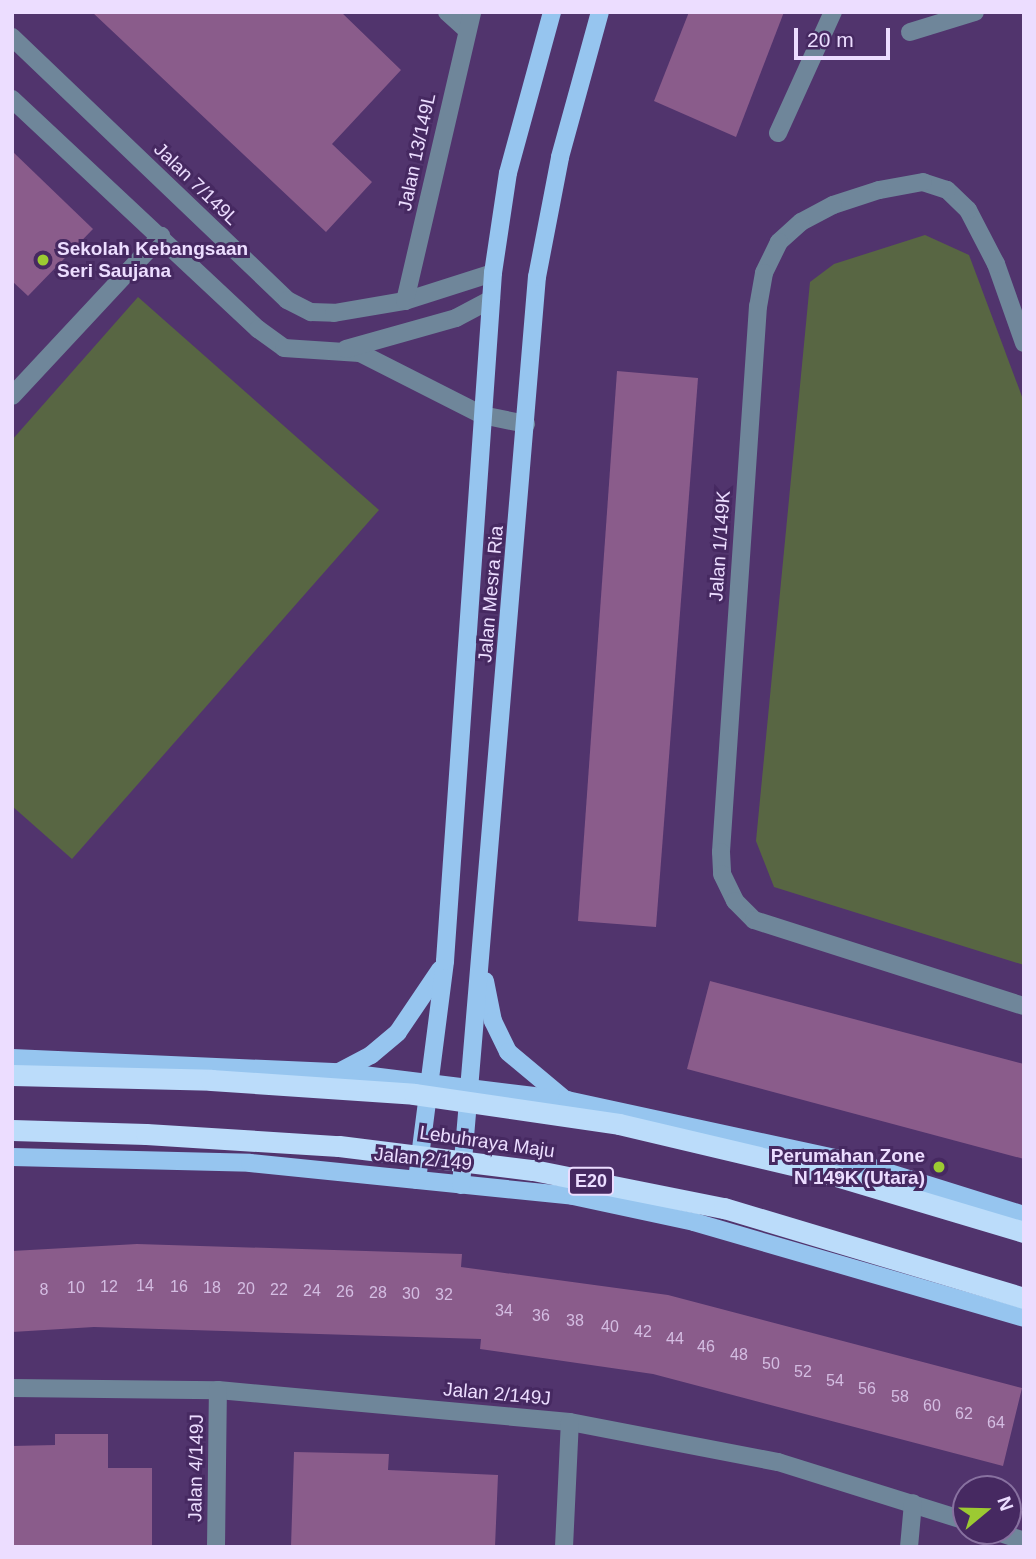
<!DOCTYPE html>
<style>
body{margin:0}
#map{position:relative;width:1036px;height:1559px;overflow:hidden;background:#51346d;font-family:Arial,sans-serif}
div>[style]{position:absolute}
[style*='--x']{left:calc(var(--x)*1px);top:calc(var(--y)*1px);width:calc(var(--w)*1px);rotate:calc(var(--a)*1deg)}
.green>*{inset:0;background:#586643}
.building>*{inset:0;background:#8a5c8b}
.minor>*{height:18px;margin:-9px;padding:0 9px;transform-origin:9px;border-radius:9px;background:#6f869a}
.major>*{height:18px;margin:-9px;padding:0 9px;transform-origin:9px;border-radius:9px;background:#96c5ef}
.highway>*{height:21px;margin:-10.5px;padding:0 10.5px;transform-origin:10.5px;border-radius:10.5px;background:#bbdcfa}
.highway-bridge>*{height:21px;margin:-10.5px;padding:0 10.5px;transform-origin:10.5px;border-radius:10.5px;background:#bbdcfa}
.dots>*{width:19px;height:19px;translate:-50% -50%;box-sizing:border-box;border:4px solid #462961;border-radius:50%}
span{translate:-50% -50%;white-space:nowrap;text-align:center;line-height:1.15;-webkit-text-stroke:6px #462961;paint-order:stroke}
.number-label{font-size:16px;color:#d4bde2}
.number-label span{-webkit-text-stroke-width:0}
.shield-label span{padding:2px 5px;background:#462961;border:2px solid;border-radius:5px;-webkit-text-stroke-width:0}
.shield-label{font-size:18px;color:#ecddff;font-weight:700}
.street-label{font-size:19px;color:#ecddff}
.poi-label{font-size:19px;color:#ecddff;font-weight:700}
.left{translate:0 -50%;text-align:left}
.right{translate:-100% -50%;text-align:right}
.frame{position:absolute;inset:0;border:14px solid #ecddff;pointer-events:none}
.north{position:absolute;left:952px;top:1475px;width:70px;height:70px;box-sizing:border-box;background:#462961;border:2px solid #8871a0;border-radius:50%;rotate:71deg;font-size:19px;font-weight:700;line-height:28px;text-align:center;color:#ecddff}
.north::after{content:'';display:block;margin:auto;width:24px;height:32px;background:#9cca32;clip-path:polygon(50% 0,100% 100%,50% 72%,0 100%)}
.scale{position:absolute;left:794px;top:28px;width:96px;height:32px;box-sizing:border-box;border:4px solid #ecddff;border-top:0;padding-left:9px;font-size:21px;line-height:24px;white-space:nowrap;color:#ecddff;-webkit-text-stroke:5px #462961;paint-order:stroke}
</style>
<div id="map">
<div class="green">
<i style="clip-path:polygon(925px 235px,969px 255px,1024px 402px,1024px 965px,774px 887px,756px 841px,810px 282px,834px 264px)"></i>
<i style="clip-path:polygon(138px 297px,379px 510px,72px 859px,12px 806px,12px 440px)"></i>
</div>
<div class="building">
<i style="clip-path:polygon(92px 12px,341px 12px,401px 70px,332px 144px,372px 182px,326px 232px)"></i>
<i style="clip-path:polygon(689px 12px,784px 12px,736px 137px,654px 101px)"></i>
<i style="clip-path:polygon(12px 151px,93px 229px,28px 296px,12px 281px)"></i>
<i style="clip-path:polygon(617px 371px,698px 378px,656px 927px,578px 921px)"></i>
<i style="clip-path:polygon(710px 981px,1024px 1064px,1024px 1159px,687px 1069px)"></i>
<i style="clip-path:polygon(137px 1244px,462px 1254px,461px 1267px,668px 1295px,1022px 1388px,1003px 1466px,653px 1374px,480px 1349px,481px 1339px,94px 1327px,12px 1332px,12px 1251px)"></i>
<i style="clip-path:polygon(55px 1434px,108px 1434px,108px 1468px,152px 1468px,152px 1547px,12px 1547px,12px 1446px,55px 1445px)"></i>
<i style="clip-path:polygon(294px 1452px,389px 1454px,388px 1470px,498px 1475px,495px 1547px,291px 1547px)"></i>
</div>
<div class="minor">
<i style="--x:447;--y:12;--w:25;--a:42"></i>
<i style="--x:910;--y:32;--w:68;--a:-17.1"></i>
<i style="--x:12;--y:37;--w:381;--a:43.7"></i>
<i style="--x:287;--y:300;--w:27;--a:27"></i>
<i style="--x:311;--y:312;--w:23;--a:2"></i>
<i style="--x:334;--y:313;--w:72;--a:-9.6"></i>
<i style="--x:405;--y:301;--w:92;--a:-17.7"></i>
<i style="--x:12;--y:99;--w:337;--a:43.1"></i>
<i style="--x:258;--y:329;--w:32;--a:36"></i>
<i style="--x:284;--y:348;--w:76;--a:3.8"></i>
<i style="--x:360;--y:353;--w:137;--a:26.9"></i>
<i style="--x:482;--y:415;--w:45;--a:11.6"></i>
<i style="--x:778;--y:133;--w:133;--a:-65.6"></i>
<i style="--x:405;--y:301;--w:297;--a:-76.9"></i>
<i style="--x:1024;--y:343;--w:84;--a:-109.5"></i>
<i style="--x:996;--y:264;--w:61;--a:-117.4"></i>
<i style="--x:968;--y:210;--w:29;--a:-136"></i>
<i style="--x:947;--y:190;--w:25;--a:-162"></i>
<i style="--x:923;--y:182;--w:45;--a:169.7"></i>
<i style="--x:879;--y:190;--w:48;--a:161.9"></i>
<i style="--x:833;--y:205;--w:36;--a:152"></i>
<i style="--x:801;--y:222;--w:30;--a:138"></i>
<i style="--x:779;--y:242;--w:34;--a:116"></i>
<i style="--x:764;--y:273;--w:34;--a:100"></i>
<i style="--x:758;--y:306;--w:547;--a:93.88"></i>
<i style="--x:721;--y:852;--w:22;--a:87"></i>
<i style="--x:722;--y:874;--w:30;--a:64"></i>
<i style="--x:735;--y:901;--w:27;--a:45"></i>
<i style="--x:754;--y:920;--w:283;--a:17.7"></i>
<i style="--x:346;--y:349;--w:114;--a:-15.7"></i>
<i style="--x:456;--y:318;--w:40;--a:-28"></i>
<i style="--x:12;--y:396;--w:219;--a:-47"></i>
<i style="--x:12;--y:1388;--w:206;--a:0.6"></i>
<i style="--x:218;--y:1390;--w:353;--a:5.2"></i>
<i style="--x:570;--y:1422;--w:212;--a:10.9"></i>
<i style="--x:778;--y:1462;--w:197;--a:17.4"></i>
<i style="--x:994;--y:1531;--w:32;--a:18"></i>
<i style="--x:216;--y:1547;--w:157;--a:-89.3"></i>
<i style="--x:564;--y:1547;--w:125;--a:-87.3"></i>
<i style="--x:909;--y:1547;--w:44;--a:-84.8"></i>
</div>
<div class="major">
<i style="--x:485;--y:981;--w:41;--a:78.7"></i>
<i style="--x:493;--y:1021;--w:34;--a:64"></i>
<i style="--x:508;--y:1052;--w:72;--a:39.9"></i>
<i style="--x:12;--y:1058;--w:327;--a:2.5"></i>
<i style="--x:339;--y:1072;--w:230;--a:7"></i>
<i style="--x:567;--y:1100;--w:298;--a:12.2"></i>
<i style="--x:858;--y:1163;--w:174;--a:17.4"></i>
<i style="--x:339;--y:1072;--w:36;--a:-28"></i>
<i style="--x:371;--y:1055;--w:35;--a:-40"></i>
<i style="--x:398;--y:1032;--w:75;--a:-55.9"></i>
<i style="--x:12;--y:1157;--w:238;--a:1.4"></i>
<i style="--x:250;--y:1163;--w:325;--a:5.8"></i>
<i style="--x:573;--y:1196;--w:124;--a:12.1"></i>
<i style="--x:694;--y:1222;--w:344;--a:16.2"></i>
<i style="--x:417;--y:1180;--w:221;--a:-82.7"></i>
<i style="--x:445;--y:961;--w:690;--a:-86.01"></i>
<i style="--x:493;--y:273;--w:101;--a:-81.5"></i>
<i style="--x:508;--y:173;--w:167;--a:-74.7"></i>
<i style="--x:461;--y:1185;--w:911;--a:-85.22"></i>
<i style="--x:537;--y:277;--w:122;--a:-79.1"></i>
<i style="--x:560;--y:157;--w:150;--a:-74.6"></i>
</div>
<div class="highway">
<i style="--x:12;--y:1075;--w:199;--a:1.4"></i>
<i style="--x:12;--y:1130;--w:134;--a:1.7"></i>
</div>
<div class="highway-bridge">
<i style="--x:211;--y:1080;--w:203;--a:3.9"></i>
<i style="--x:414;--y:1094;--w:207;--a:8.3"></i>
<i style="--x:619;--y:1124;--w:213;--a:13.3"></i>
<i style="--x:826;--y:1173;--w:207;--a:16.6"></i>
<i style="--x:146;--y:1134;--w:193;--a:3.6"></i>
<i style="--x:339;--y:1146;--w:195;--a:7.1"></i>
<i style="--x:533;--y:1170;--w:195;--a:11.3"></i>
<i style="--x:724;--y:1208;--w:313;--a:16.7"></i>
</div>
<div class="dots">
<i style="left:43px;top:260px;background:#9cca32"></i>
<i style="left:939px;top:1167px;background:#9cca32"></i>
</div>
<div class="number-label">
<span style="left:145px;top:1286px">14</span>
<span style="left:109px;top:1287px">12</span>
<span style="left:179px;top:1287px">16</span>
<span style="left:76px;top:1288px">10</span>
<span style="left:212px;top:1288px">18</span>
<span style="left:246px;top:1289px">20</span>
<span style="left:44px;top:1290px">8</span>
<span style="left:279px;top:1290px">22</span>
<span style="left:312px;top:1291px">24</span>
<span style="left:345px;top:1292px">26</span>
<span style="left:378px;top:1293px">28</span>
<span style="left:411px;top:1294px">30</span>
<span style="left:444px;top:1295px">32</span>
<span style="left:504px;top:1311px">34</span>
<span style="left:541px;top:1316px">36</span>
<span style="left:575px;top:1321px">38</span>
<span style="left:610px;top:1327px">40</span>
<span style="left:643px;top:1332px">42</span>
<span style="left:675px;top:1339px">44</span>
<span style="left:706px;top:1347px">46</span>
<span style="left:739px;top:1355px">48</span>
<span style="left:771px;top:1364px">50</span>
<span style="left:803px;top:1372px">52</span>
<span style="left:835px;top:1381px">54</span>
<span style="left:867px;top:1389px">56</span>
<span style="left:900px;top:1397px">58</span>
<span style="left:932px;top:1406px">60</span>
<span style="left:964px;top:1414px">62</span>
<span style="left:996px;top:1423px">64</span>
</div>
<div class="shield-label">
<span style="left:591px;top:1181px">E20</span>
</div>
<div class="street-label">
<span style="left:417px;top:152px;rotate:-78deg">Jalan 13/149L</span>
<span style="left:196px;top:184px;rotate:44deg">Jalan 7/149L</span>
<span style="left:720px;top:546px;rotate:-86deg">Jalan 1/149K</span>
<span style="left:491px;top:594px;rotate:-85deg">Jalan Mesra Ria</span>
<span style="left:487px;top:1142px;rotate:8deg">Lebuhraya Maju</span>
<span style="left:423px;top:1159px;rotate:6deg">Jalan 2/149</span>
<span style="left:497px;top:1394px;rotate:5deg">Jalan 2/149J</span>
<span style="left:196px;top:1468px;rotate:-89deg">Jalan 4/149J</span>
</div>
<div class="poi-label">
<span class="left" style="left:57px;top:260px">Sekolah Kebangsaan<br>Seri Saujana</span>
<span class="right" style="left:925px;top:1167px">Perumahan Zone<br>N 149K (Utara)</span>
</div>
<div class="frame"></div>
<div class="north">N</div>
<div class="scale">20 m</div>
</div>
